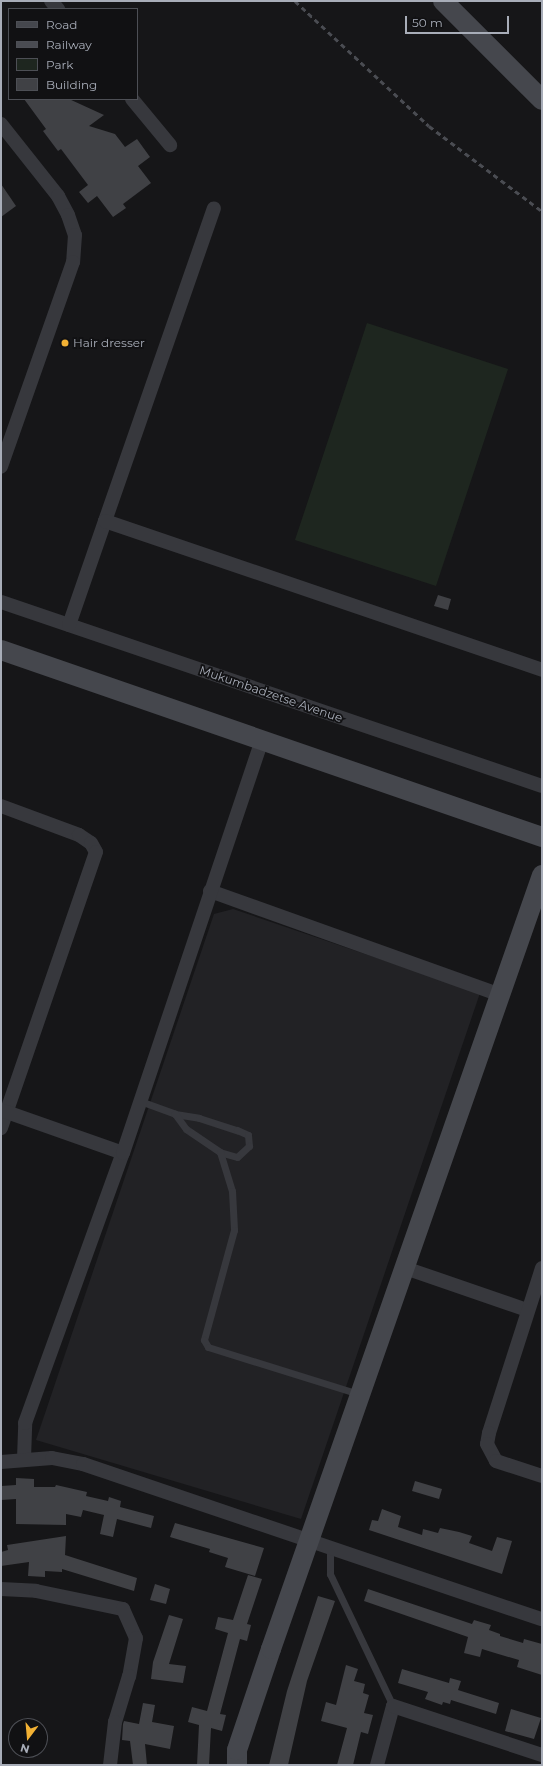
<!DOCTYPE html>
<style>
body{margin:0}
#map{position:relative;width:543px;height:1766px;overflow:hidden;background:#161618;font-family:Montserrat,sans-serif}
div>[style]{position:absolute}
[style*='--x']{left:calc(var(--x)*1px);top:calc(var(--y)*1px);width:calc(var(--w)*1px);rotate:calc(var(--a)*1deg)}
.built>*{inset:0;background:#222225}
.green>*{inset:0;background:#1e261f}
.building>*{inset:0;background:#404145}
.lane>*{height:7px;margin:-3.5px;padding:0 3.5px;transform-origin:3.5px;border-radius:3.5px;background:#37383d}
.street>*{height:14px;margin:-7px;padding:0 7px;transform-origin:7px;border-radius:7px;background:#37383d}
.secondary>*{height:20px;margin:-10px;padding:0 10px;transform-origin:10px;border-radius:10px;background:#45474d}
.rail>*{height:3px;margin-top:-1.5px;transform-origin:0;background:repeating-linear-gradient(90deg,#4a4c52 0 5px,transparent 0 9px)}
.dots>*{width:11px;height:11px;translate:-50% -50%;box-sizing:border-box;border:2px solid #111113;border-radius:50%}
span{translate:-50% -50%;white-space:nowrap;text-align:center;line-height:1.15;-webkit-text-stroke:3.5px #111113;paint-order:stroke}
.poi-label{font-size:12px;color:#a8adb8}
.left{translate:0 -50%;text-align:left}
.street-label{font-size:12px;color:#a8adb8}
.frame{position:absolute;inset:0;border:2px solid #a8adb8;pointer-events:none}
.legend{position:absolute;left:8px;top:8px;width:130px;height:92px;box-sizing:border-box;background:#111113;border:1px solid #4d4f55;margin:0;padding:5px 7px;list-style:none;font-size:12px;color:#a8adb8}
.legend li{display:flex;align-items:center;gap:8px;height:20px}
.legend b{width:20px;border:1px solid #4d4f55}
.north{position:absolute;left:8px;top:1718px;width:40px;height:40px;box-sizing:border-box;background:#111113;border:1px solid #4d4f55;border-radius:50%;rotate:196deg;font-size:11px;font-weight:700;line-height:16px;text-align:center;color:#a8adb8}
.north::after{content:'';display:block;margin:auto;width:14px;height:18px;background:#f2b134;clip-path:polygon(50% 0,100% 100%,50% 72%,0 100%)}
.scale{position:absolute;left:405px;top:16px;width:104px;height:18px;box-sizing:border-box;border:2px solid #a8adb8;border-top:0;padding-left:5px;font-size:12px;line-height:14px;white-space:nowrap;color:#a8adb8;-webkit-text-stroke:3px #111113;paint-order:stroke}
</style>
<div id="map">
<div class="built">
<i style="clip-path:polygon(233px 909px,480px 993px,301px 1519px,36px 1440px,214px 914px)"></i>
</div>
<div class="green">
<i style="clip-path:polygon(367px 323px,508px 369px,436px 586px,295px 540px)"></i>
</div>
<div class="building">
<i style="clip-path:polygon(24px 99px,69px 99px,104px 115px,89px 126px,115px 134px,125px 147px,137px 139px,150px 157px,138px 166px,151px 183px,123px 204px,126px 208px,113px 217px,97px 196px,88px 203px,79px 192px,88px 185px,61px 149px,58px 151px,43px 131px,46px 129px)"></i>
<i style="clip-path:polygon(1px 184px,16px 206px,1px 217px)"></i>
<i style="clip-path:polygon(438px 595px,451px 599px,448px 610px,434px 606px)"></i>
<i style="clip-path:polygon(16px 1478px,34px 1479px,34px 1487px,55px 1487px,56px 1485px,87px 1492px,86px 1496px,108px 1501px,109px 1497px,121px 1501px,120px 1507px,154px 1516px,151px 1528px,117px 1519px,113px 1537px,100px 1534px,104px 1515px,83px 1510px,81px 1517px,66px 1514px,66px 1525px,16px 1524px,16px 1499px,1px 1500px,1px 1486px,16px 1485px)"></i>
<i style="clip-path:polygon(415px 1481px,442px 1489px,439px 1499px,412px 1491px)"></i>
<i style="clip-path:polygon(382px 1509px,401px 1516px,398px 1527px,422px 1535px,423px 1529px,438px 1533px,440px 1528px,459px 1532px,472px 1536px,469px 1543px,492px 1551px,497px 1537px,512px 1541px,502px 1574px,369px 1530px,372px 1520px,378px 1521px)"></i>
<i style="clip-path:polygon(175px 1523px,264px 1548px,255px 1576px,225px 1567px,228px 1558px,209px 1552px,210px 1549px,170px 1537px)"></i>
<i style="clip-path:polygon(66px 1536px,65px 1555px,137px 1578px,134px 1591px,62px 1569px,62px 1572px,45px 1571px,45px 1577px,28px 1576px,29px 1562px,1px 1566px,1px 1552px,8px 1550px,7px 1545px)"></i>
<i style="clip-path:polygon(248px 1575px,262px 1579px,247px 1624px,251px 1625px,247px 1641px,240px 1639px,220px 1714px,226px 1715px,222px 1731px,211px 1728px,209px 1765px,197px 1765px,199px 1725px,188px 1722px,192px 1707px,207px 1711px,228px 1633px,215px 1629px,218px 1617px,233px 1620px)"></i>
<i style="clip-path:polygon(155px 1584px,170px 1589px,166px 1604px,150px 1600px)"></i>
<i style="clip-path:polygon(368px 1589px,472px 1624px,474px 1620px,491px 1625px,489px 1630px,500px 1634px,500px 1636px,523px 1643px,524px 1639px,542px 1644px,542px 1675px,517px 1667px,519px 1660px,495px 1653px,482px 1649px,480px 1657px,464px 1653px,468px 1637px,364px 1601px)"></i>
<i style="clip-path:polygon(318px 1596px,335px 1601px,307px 1681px,288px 1765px,269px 1765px,287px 1691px)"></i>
<i style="clip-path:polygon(169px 1615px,183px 1619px,169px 1664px,186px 1666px,183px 1683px,151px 1679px,153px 1662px)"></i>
<i style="clip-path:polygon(346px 1665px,358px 1669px,354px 1681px,365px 1684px,363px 1693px,369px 1695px,364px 1713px,373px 1715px,368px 1734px,361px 1732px,353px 1765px,337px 1765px,347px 1728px,321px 1721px,326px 1702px,336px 1705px)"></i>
<i style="clip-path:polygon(402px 1669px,449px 1683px,450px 1678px,461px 1681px,458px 1690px,499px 1703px,496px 1714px,451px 1700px,450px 1704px,443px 1702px,442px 1705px,425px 1699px,428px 1692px,398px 1683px)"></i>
<i style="clip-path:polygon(143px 1703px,155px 1705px,152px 1722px,174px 1726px,170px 1749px,145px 1744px,147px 1765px,133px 1765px,130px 1741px,122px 1740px,123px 1724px,124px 1721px,139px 1724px)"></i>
<i style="clip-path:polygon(511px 1709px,541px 1718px,534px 1739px,505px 1731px)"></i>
</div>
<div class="lane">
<i style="--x:140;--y:1101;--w:37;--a:20"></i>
<i style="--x:175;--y:1114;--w:24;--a:9"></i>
<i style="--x:199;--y:1118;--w:40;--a:18"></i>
<i style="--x:237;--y:1130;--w:12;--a:24"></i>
<i style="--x:248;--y:1135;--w:11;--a:85"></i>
<i style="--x:249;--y:1146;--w:16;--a:137"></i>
<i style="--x:237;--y:1157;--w:18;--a:-164"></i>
<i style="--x:220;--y:1152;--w:41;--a:-145.9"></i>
<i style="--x:186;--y:1129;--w:19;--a:-126"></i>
<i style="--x:220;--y:1152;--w:41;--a:72.9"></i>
<i style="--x:232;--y:1191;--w:39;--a:87"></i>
<i style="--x:234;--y:1230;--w:114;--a:105.3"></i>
<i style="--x:204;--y:1340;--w:8;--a:60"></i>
<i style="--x:208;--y:1347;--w:158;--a:17.3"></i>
<i style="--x:330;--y:1546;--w:28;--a:90"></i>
<i style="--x:330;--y:1574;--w:146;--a:64.5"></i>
</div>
<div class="street">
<i style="--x:51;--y:1;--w:11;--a:49"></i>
<i style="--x:132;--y:99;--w:60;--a:50.4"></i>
<i style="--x:1;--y:124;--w:92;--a:51.6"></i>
<i style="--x:58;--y:196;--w:21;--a:62"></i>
<i style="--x:68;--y:215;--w:21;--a:71"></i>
<i style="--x:75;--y:235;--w:27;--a:94"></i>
<i style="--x:73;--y:262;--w:217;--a:109.4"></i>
<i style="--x:105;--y:521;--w:331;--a:-70.8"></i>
<i style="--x:1;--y:602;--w:571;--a:18.78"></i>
<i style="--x:69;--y:625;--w:110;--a:-70.9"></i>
<i style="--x:105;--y:521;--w:462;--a:18.8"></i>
<i style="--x:1;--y:806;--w:83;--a:20.4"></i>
<i style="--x:79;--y:835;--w:14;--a:34"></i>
<i style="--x:91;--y:843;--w:10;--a:61"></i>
<i style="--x:96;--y:852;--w:292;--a:109"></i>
<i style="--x:210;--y:891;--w:309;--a:19.7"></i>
<i style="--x:1;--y:1110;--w:129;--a:19.4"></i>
<i style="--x:405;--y:1268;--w:129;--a:19"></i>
<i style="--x:542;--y:1268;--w:173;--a:107.8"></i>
<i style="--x:489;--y:1433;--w:11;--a:100"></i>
<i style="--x:487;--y:1444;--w:19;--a:62"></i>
<i style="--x:496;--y:1461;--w:48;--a:18.1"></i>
<i style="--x:24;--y:1459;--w:36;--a:-88"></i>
<i style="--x:25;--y:1423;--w:287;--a:-70.1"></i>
<i style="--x:123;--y:1153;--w:435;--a:-71.4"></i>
<i style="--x:1;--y:1462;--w:51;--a:-4.5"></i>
<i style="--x:52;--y:1458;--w:32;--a:11"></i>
<i style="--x:83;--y:1464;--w:484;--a:18.7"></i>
<i style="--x:1;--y:1589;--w:35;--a:3"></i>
<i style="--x:36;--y:1591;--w:89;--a:11.7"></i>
<i style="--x:123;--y:1609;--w:32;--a:66"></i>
<i style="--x:136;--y:1638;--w:39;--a:100"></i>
<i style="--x:129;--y:1676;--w:48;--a:106.9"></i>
<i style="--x:115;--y:1722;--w:43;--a:96.6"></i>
<i style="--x:377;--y:1765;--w:61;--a:-74.8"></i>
<i style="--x:393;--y:1706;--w:157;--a:18.2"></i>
</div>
<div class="secondary">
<i style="--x:443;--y:1;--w:140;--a:45"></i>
<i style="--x:1;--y:650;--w:572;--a:19.07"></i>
<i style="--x:237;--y:1765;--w:15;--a:-90"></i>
<i style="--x:237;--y:1750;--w:107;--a:-71.4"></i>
<i style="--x:271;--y:1649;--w:820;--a:-70.7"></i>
</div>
<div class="rail">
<i style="--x:295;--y:1;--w:183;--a:43"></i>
<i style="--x:429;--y:126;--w:141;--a:37"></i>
</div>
<div class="dots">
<i style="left:65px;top:343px;background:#f2b134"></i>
</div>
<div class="poi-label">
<span class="left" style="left:73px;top:343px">Hair dresser</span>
</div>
<div class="street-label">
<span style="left:271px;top:694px;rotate:19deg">Mukumbadzetse Avenue</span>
</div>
<div class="frame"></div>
<ul class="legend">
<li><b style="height:5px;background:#45474d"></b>Road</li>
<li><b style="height:5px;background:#4a4c52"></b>Railway</li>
<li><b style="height:11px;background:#1e261f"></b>Park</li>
<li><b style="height:11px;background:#404145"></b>Building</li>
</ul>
<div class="north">N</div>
<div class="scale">50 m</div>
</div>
